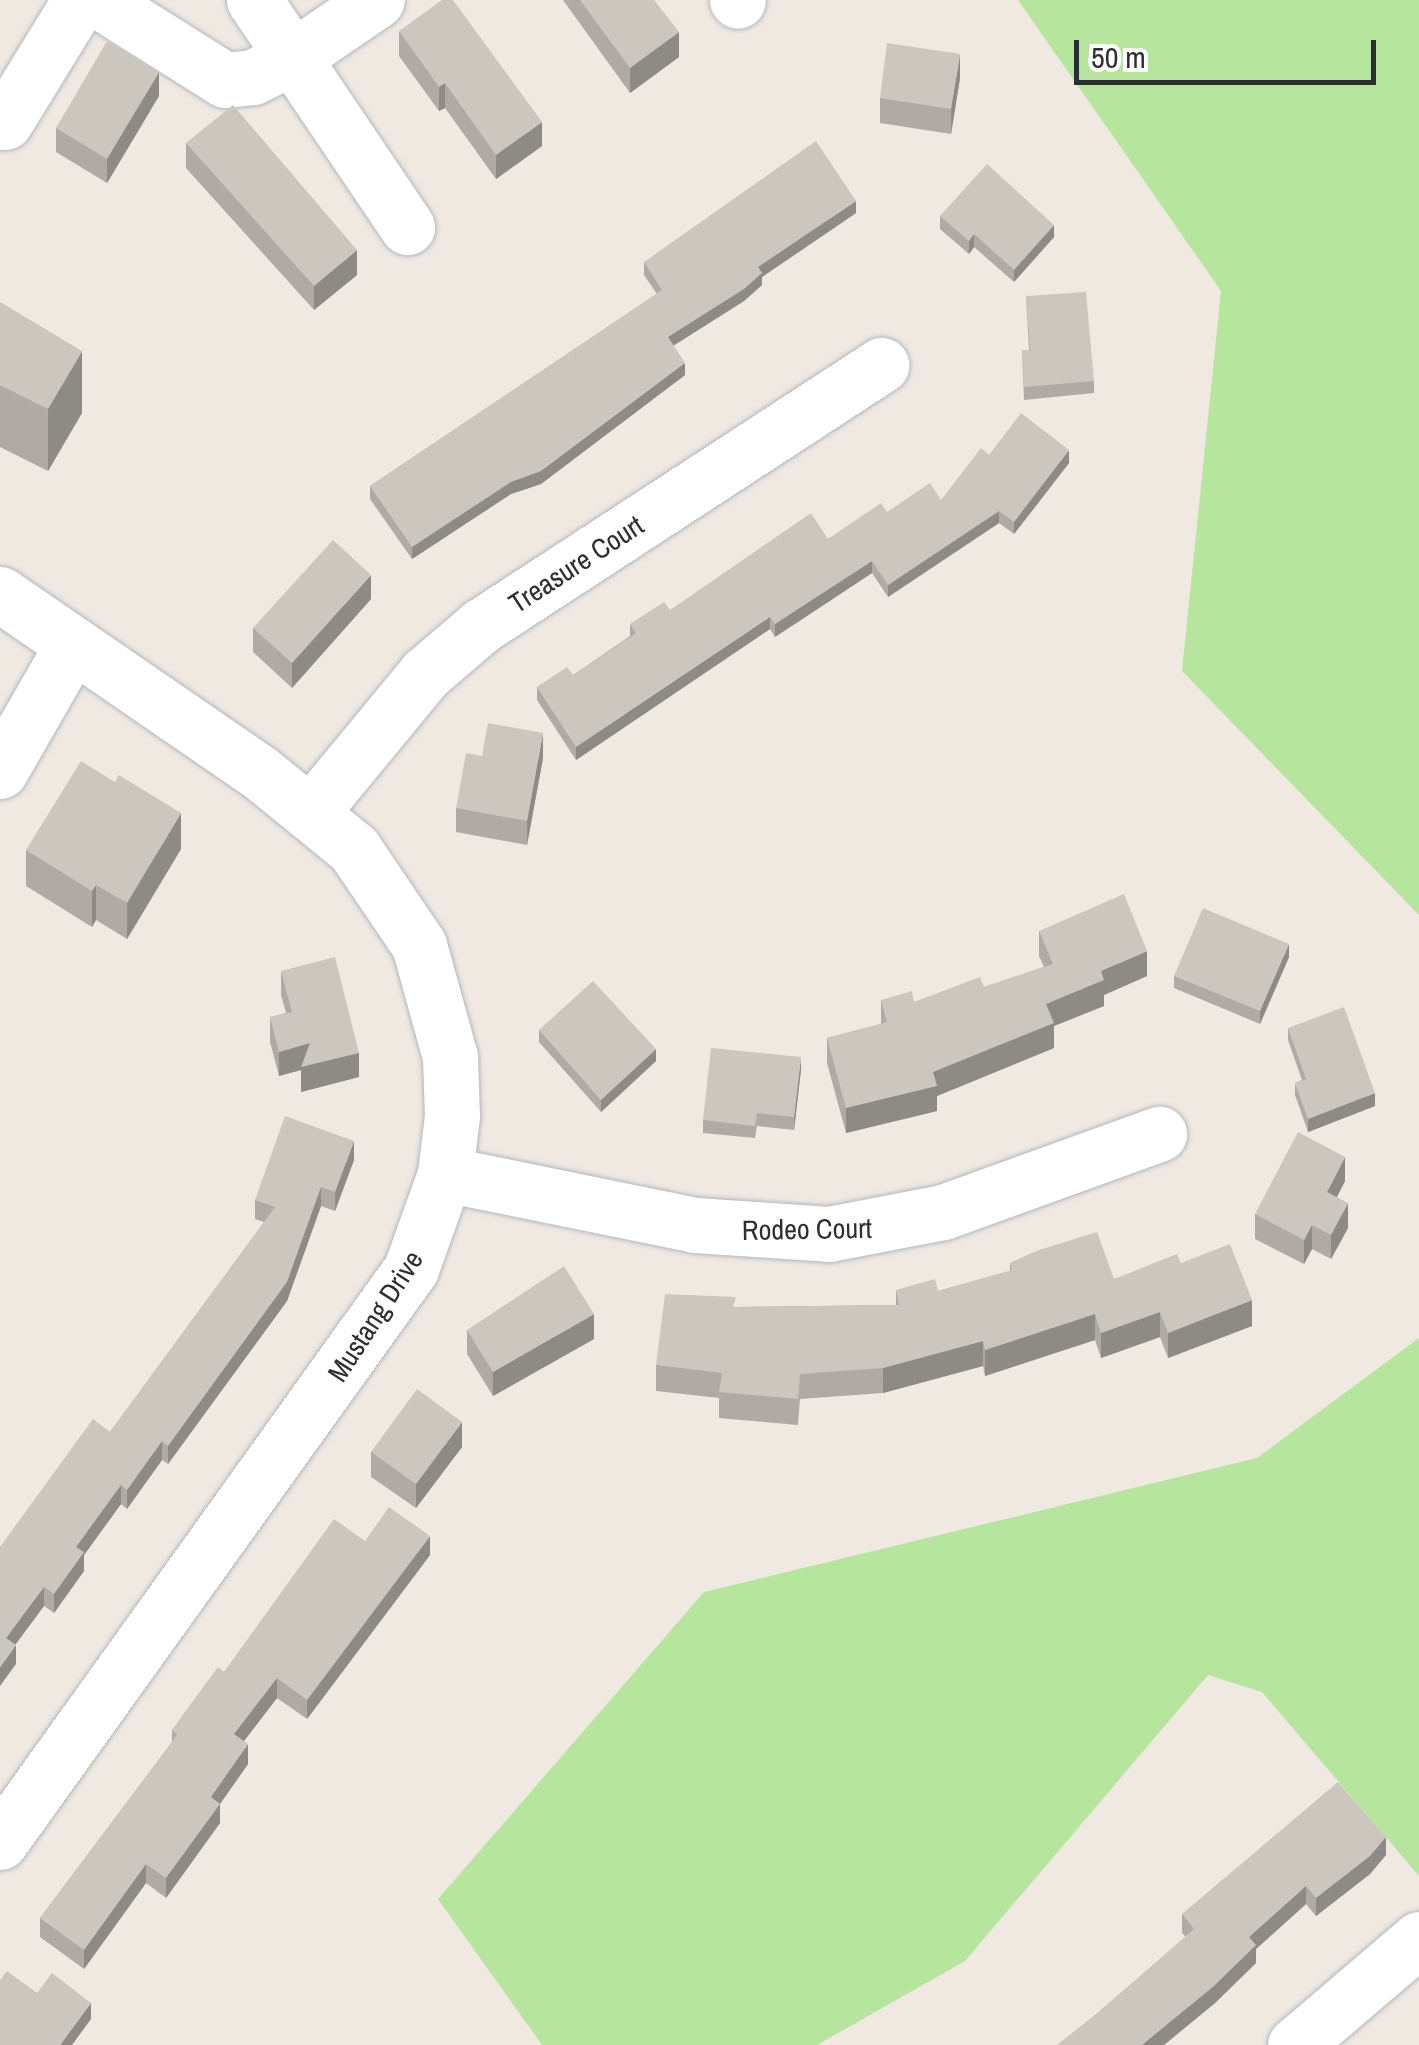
<!DOCTYPE html>
<style>
body{margin:0}
#map{position:relative;width:1419px;height:2045px;overflow:hidden;background:#efe9e1;font-family:"Archivo Narrow",sans-serif}
div>[style]{position:absolute}
[style*='--x']{left:calc(var(--x)*1px);top:calc(var(--y)*1px);width:calc(var(--w)*1px);rotate:calc(var(--a)*1deg)}
.green>*{inset:0;background:#b6e59e}
.roads{filter:drop-shadow(0 0 2px #b4b7c1) drop-shadow(0 0 2px #b4b7c1)}
.minor>*{height:55px;margin:-27.5px;padding:0 27.5px;transform-origin:27.5px;border-radius:27.5px;background:#fff}
.wall>*{inset:0;background:#afaba4}
.shaded-wall>*{inset:0;background:#8e8b86}
.building>*{inset:0;background:#cbc7bf}
span{translate:-50% -50%;white-space:nowrap;text-align:center;line-height:1.15;-webkit-text-stroke:10px #fff;paint-order:stroke}
.street-label{font-size:28px;color:#2e2e2e}
.scale{position:absolute;left:1074px;top:40px;width:302px;height:45px;box-sizing:border-box;border:5px solid #2e2e2e;border-top:0;padding-left:12px;font-size:30px;line-height:35px;white-space:nowrap;color:#2e2e2e;-webkit-text-stroke:8px #fff;paint-order:stroke}
</style>
<div id="map">
<div class="green">
<i style="clip-path:polygon(1018px 0,1419px 0,1419px 915px,1182px 671px,1221px 291px)"></i>
<i style="clip-path:polygon(1419px 1338px,1419px 1876px,1262px 1692px,1208px 1675px,965px 1961px,817px 2045px,542px 2045px,438px 1899px,704px 1592px,1257px 1458px)"></i>
</div>
<div class="roads">
<div class="minor">
<i style="--x:98;--y:0;--w:150;--a:32.2"></i>
<i style="--x:225;--y:80;--w:28;--a:-6"></i>
<i style="--x:253;--y:77;--w:47;--a:-26.6"></i>
<i style="--x:295;--y:56;--w:99;--a:-34.3"></i>
<i style="--x:254;--y:0;--w:274;--a:56"></i>
<i style="--x:737;--y:0;--w:1;--a:45"></i>
<i style="--x:5;--y:122;--w:143;--a:-58.4"></i>
<i style="--x:0;--y:594;--w:313;--a:34.5"></i>
<i style="--x:258;--y:771;--w:124;--a:39.1"></i>
<i style="--x:354;--y:849;--w:116;--a:55.9"></i>
<i style="--x:419;--y:945;--w:116;--a:74.5"></i>
<i style="--x:450;--y:1057;--w:59;--a:88.1"></i>
<i style="--x:452;--y:1116;--w:58;--a:96.9"></i>
<i style="--x:445;--y:1174;--w:101;--a:109.7"></i>
<i style="--x:411;--y:1269;--w:705;--a:125.65"></i>
<i style="--x:0;--y:771;--w:146;--a:-60.1"></i>
<i style="--x:312;--y:811;--w:178;--a:-50.5"></i>
<i style="--x:425;--y:674;--w:74;--a:-40.6"></i>
<i style="--x:481;--y:626;--w:478;--a:-33.1"></i>
<i style="--x:445;--y:1174;--w:255;--a:11.5"></i>
<i style="--x:695;--y:1225;--w:134;--a:3.8"></i>
<i style="--x:829;--y:1234;--w:116;--a:-10.9"></i>
<i style="--x:943;--y:1212;--w:230;--a:-19.9"></i>
<i style="--x:1295;--y:2045;--w:163;--a:-40.5"></i>
</div>
</div>
<div class="wall">
<i style="clip-path:polygon(563px 0,654px 0,679px 57px,630px 93px)"></i>
<i style="clip-path:polygon(399px 31px,542px 146px,496px 179px,445px 108px,439px 111px,399px 56px)"></i>
<i style="clip-path:polygon(960px 78px,951px 134px,880px 123px,880px 98px)"></i>
<i style="clip-path:polygon(159px 96px,107px 183px,56px 152px,56px 128px)"></i>
<i style="clip-path:polygon(186px 143px,357px 275px,314px 310px,186px 168px)"></i>
<i style="clip-path:polygon(856px 213px,762px 277px,762px 285px,744px 301px,673px 346px,685px 375px,541px 484px,511px 494px,412px 559px,370px 499px,370px 486px,657px 294px,644px 275px,644px 262px)"></i>
<i style="clip-path:polygon(940px 216px,1054px 237px,1014px 282px,974px 247px,969px 254px,940px 229px)"></i>
<i style="clip-path:polygon(1026px 296px,1094px 381px,1094px 393px,1024px 400px,1022px 350px,1029px 350px)"></i>
<i style="clip-path:polygon(0 302px,82px 413px,48px 471px,0 447px)"></i>
<i style="clip-path:polygon(989px 455px,1069px 463px,1014px 534px,999px 523px,888px 597px,872px 573px,775px 637px,770px 629px,576px 760px,537px 700px,537px 687px,573px 675px,630px 636px,630px 624px,670px 610px,887px 512px,941px 500px)"></i>
<i style="clip-path:polygon(371px 599px,292px 688px,253px 652px,253px 628px)"></i>
<i style="clip-path:polygon(482px 756px,543px 758px,527px 845px,456px 832px,456px 808px)"></i>
<i style="clip-path:polygon(181px 849px,127px 939px,96px 920px,92px 927px,26px 886px,26px 850px)"></i>
<i style="clip-path:polygon(1039px 931px,1147px 976px,1104px 995px,1104px 1006px,1054px 1026px,1054px 1048px,937px 1096px,937px 1111px,846px 1133px,827px 1063px,827px 1038px,881px 1024px,881px 1000px,914px 1002px,984px 987px,1044px 967px,1039px 956px)"></i>
<i style="clip-path:polygon(1289px 957px,1260px 1024px,1174px 988px,1174px 976px)"></i>
<i style="clip-path:polygon(281px 971px,359px 1077px,301px 1092px,301px 1070px,279px 1076px,270px 1042px,270px 1017px,286px 1013px,281px 995px)"></i>
<i style="clip-path:polygon(1288px 1028px,1375px 1106px,1308px 1132px,1295px 1095px,1295px 1083px,1302px 1080px,1288px 1040px)"></i>
<i style="clip-path:polygon(539px 1030px,656px 1061px,601px 1112px,539px 1042px)"></i>
<i style="clip-path:polygon(801px 1070px,794px 1130px,757px 1126px,755px 1138px,703px 1133px,703px 1120px)"></i>
<i style="clip-path:polygon(354px 1160px,335px 1211px,321px 1206px,287px 1301px,168px 1464px,162px 1460px,127px 1509px,121px 1504px,84px 1555px,84px 1571px,54px 1613px,44px 1606px,15px 1645px,16px 1664px,0 1547px,110px 1432px,264px 1222px,255px 1219px,255px 1200px)"></i>
<i style="clip-path:polygon(1345px 1181px,1337px 1197px,1348px 1228px,1331px 1259px,1312px 1249px,1304px 1264px,1255px 1239px,1255px 1214px)"></i>
<i style="clip-path:polygon(1010px 1263px,1114px 1279px,1181px 1263px,1252px 1326px,1168px 1358px,1160px 1337px,1101px 1358px,1095px 1340px,985px 1376px,983px 1366px,883px 1393px,800px 1399px,798px 1425px,719px 1418px,719px 1398px,656px 1391px,656px 1365px,736px 1307px,896px 1305px,896px 1290px,938px 1291px,1010px 1271px)"></i>
<i style="clip-path:polygon(467px 1330px,594px 1339px,493px 1396px,467px 1354px)"></i>
<i style="clip-path:polygon(462px 1447px,416px 1508px,371px 1477px,371px 1452px)"></i>
<i style="clip-path:polygon(365px 1541px,430px 1555px,307px 1719px,277px 1698px,244px 1741px,248px 1764px,220px 1804px,220px 1823px,166px 1898px,146px 1883px,84px 1969px,40px 1937px,40px 1918px,172px 1742px,172px 1730px,224px 1672px)"></i>
<i style="clip-path:polygon(1386px 1855px,1370px 1874px,1316px 1916px,1306px 1904px,1256px 1949px,1256px 1963px,1214px 2004px,1101px 2010px,1186px 1937px,1182px 1933px,1182px 1914px)"></i>
</div>
<div class="shaded-wall">
<i style="clip-path:polygon(679px 32px,679px 57px,630px 93px,630px 68px)"></i>
<i style="clip-path:polygon(960px 54px,960px 78px,951px 134px,951px 109px)"></i>
<i style="clip-path:polygon(159px 72px,159px 96px,107px 183px,107px 159px)"></i>
<i style="clip-path:polygon(445px 83px,445px 108px,439px 111px,439px 87px)"></i>
<i style="clip-path:polygon(542px 122px,542px 146px,496px 179px,496px 155px)"></i>
<i style="clip-path:polygon(856px 201px,856px 213px,762px 277px,762px 285px,744px 301px,668px 349px,668px 337px,758px 267px)"></i>
<i style="clip-path:polygon(1054px 225px,1054px 237px,1014px 282px,1014px 270px)"></i>
<i style="clip-path:polygon(974px 234px,974px 247px,969px 254px,969px 241px)"></i>
<i style="clip-path:polygon(357px 250px,357px 275px,314px 310px,314px 286px)"></i>
<i style="clip-path:polygon(82px 351px,82px 413px,48px 471px,48px 409px)"></i>
<i style="clip-path:polygon(685px 363px,685px 375px,541px 484px,511px 494px,412px 559px,412px 547px)"></i>
<i style="clip-path:polygon(1069px 450px,1069px 463px,1014px 534px,1014px 522px)"></i>
<i style="clip-path:polygon(999px 511px,999px 523px,888px 597px,888px 585px)"></i>
<i style="clip-path:polygon(872px 561px,872px 573px,775px 637px,775px 624px)"></i>
<i style="clip-path:polygon(371px 575px,371px 599px,292px 688px,292px 663px)"></i>
<i style="clip-path:polygon(770px 617px,770px 629px,576px 760px,576px 747px)"></i>
<i style="clip-path:polygon(543px 733px,543px 758px,527px 845px,527px 821px)"></i>
<i style="clip-path:polygon(181px 813px,181px 849px,127px 939px,127px 903px)"></i>
<i style="clip-path:polygon(96px 885px,96px 920px,92px 927px,92px 891px)"></i>
<i style="clip-path:polygon(1289px 944px,1289px 957px,1260px 1024px,1260px 1011px)"></i>
<i style="clip-path:polygon(1147px 951px,1147px 976px,1104px 995px,1104px 1006px,1054px 1026px,1054px 1048px,937px 1096px,937px 1111px,846px 1133px,846px 1108px,933px 1072px,1101px 971px)"></i>
<i style="clip-path:polygon(310px 1043px,359px 1053px,359px 1077px,301px 1092px,301px 1070px,279px 1076px,279px 1052px)"></i>
<i style="clip-path:polygon(656px 1049px,656px 1061px,601px 1112px,601px 1100px)"></i>
<i style="clip-path:polygon(801px 1057px,801px 1070px,794px 1130px,794px 1117px)"></i>
<i style="clip-path:polygon(1375px 1093px,1375px 1106px,1308px 1132px,1308px 1119px)"></i>
<i style="clip-path:polygon(354px 1141px,354px 1160px,335px 1211px,335px 1192px)"></i>
<i style="clip-path:polygon(1345px 1157px,1345px 1181px,1327px 1216px,1327px 1192px)"></i>
<i style="clip-path:polygon(321px 1187px,321px 1206px,287px 1301px,168px 1464px,168px 1446px)"></i>
<i style="clip-path:polygon(1348px 1203px,1348px 1228px,1331px 1259px,1331px 1235px)"></i>
<i style="clip-path:polygon(1312px 1225px,1312px 1249px,1304px 1264px,1304px 1240px)"></i>
<i style="clip-path:polygon(1252px 1300px,1252px 1326px,1168px 1358px,1168px 1333px)"></i>
<i style="clip-path:polygon(1160px 1312px,1160px 1337px,1101px 1358px,1101px 1333px)"></i>
<i style="clip-path:polygon(594px 1314px,594px 1339px,493px 1396px,493px 1372px)"></i>
<i style="clip-path:polygon(1095px 1314px,1095px 1340px,985px 1376px,985px 1350px)"></i>
<i style="clip-path:polygon(983px 1341px,983px 1366px,883px 1393px,883px 1368px)"></i>
<i style="clip-path:polygon(462px 1422px,462px 1447px,416px 1508px,416px 1484px)"></i>
<i style="clip-path:polygon(162px 1441px,162px 1460px,127px 1509px,127px 1490px)"></i>
<i style="clip-path:polygon(121px 1485px,121px 1504px,84px 1555px,84px 1571px,54px 1613px,54px 1594px,76px 1547px)"></i>
<i style="clip-path:polygon(430px 1536px,430px 1555px,307px 1719px,307px 1700px)"></i>
<i style="clip-path:polygon(44px 1587px,44px 1606px,6px 1657px,6px 1638px)"></i>
<i style="clip-path:polygon(16px 1645px,16px 1664px,0 1686px,0 1667px)"></i>
<i style="clip-path:polygon(277px 1678px,277px 1698px,234px 1754px,234px 1734px)"></i>
<i style="clip-path:polygon(248px 1744px,248px 1764px,220px 1804px,220px 1823px,166px 1898px,166px 1878px,211px 1797px)"></i>
<i style="clip-path:polygon(1386px 1837px,1386px 1855px,1370px 1874px,1316px 1916px,1316px 1898px)"></i>
<i style="clip-path:polygon(146px 1864px,146px 1883px,84px 1969px,84px 1950px)"></i>
<i style="clip-path:polygon(1306px 1886px,1306px 1904px,1256px 1949px,1256px 1963px,1214px 2004px,1164px 2045px,1142px 2045px,1249px 1937px)"></i>
<i style="clip-path:polygon(91px 2003px,91px 2019px,72px 2045px,60px 2045px)"></i>
</div>
<div class="building">
<i style="clip-path:polygon(442px 0,453px 0,542px 122px,496px 155px,445px 83px,439px 87px,399px 31px)"></i>
<i style="clip-path:polygon(580px 0,654px 0,679px 32px,630px 68px)"></i>
<i style="clip-path:polygon(107px 41px,159px 72px,107px 159px,56px 128px)"></i>
<i style="clip-path:polygon(887px 43px,960px 54px,951px 109px,880px 98px)"></i>
<i style="clip-path:polygon(233px 105px,357px 250px,314px 286px,186px 143px)"></i>
<i style="clip-path:polygon(816px 141px,856px 201px,758px 267px,762px 273px,744px 289px,668px 337px,685px 363px,541px 471px,511px 482px,412px 547px,370px 486px,662px 290px,644px 262px)"></i>
<i style="clip-path:polygon(987px 164px,1054px 225px,1014px 270px,974px 234px,969px 241px,940px 216px)"></i>
<i style="clip-path:polygon(1086px 292px,1094px 381px,1024px 387px,1022px 350px,1030px 350px,1026px 296px)"></i>
<i style="clip-path:polygon(0 302px,82px 351px,48px 409px,0 385px)"></i>
<i style="clip-path:polygon(1021px 413px,1069px 450px,1014px 522px,999px 511px,888px 585px,872px 561px,775px 624px,770px 617px,576px 747px,537px 687px,567px 667px,573px 675px,636px 633px,630px 624px,664px 602px,670px 610px,811px 513px,828px 539px,881px 503px,887px 512px,930px 483px,941px 500px,981px 448px,989px 455px)"></i>
<i style="clip-path:polygon(333px 540px,371px 575px,292px 663px,253px 628px)"></i>
<i style="clip-path:polygon(488px 723px,543px 733px,527px 821px,456px 808px,466px 753px,482px 756px)"></i>
<i style="clip-path:polygon(81px 761px,115px 782px,119px 775px,181px 813px,127px 903px,96px 885px,92px 891px,26px 850px)"></i>
<i style="clip-path:polygon(1124px 894px,1147px 951px,1101px 971px,1104px 980px,1046px 1004px,1054px 1023px,933px 1072px,937px 1086px,846px 1108px,827px 1038px,887px 1022px,881px 1000px,912px 991px,914px 1002px,980px 977px,984px 987px,1053px 964px,1039px 931px)"></i>
<i style="clip-path:polygon(1203px 908px,1289px 944px,1260px 1011px,1174px 976px)"></i>
<i style="clip-path:polygon(335px 957px,359px 1053px,301px 1067px,310px 1043px,279px 1052px,270px 1017px,292px 1012px,281px 971px)"></i>
<i style="clip-path:polygon(593px 981px,656px 1049px,601px 1100px,539px 1030px)"></i>
<i style="clip-path:polygon(1344px 1007px,1375px 1093px,1308px 1119px,1295px 1083px,1306px 1079px,1288px 1028px)"></i>
<i style="clip-path:polygon(711px 1048px,801px 1057px,794px 1117px,757px 1113px,755px 1126px,703px 1120px)"></i>
<i style="clip-path:polygon(285px 1116px,354px 1141px,335px 1192px,321px 1187px,287px 1282px,168px 1446px,162px 1441px,127px 1490px,121px 1485px,76px 1547px,84px 1552px,54px 1594px,44px 1587px,6px 1638px,16px 1645px,0 1667px,0 1547px,93px 1419px,110px 1432px,275px 1207px,255px 1200px)"></i>
<i style="clip-path:polygon(1298px 1132px,1345px 1157px,1327px 1192px,1348px 1203px,1331px 1235px,1312px 1225px,1304px 1240px,1255px 1214px)"></i>
<i style="clip-path:polygon(1097px 1232px,1114px 1279px,1177px 1254px,1181px 1263px,1230px 1244px,1252px 1300px,1168px 1333px,1160px 1312px,1101px 1333px,1095px 1314px,985px 1350px,983px 1341px,883px 1368px,800px 1374px,798px 1399px,719px 1392px,722px 1373px,656px 1365px,665px 1294px,736px 1297px,733px 1307px,899px 1305px,896px 1290px,935px 1279px,938px 1291px,1012px 1270px,1010px 1263px,1036px 1251px)"></i>
<i style="clip-path:polygon(564px 1266px,594px 1314px,493px 1372px,467px 1330px)"></i>
<i style="clip-path:polygon(417px 1389px,462px 1422px,416px 1484px,371px 1452px)"></i>
<i style="clip-path:polygon(389px 1507px,430px 1536px,307px 1700px,277px 1678px,234px 1734px,248px 1744px,211px 1797px,220px 1804px,166px 1878px,146px 1864px,84px 1950px,40px 1918px,177px 1735px,172px 1730px,184px 1713px,218px 1667px,224px 1672px,334px 1519px,365px 1541px)"></i>
<i style="clip-path:polygon(1338px 1782px,1386px 1837px,1370px 1856px,1316px 1898px,1306px 1886px,1249px 1937px,1256px 1945px,1214px 1986px,1142px 2045px,1057px 2045px,1101px 2010px,1194px 1929px,1182px 1914px)"></i>
<i style="clip-path:polygon(7px 1971px,37px 1993px,52px 1973px,91px 2003px,60px 2045px,0 2045px,0 1980px)"></i>
</div>
<div class="street-label">
<span style="left:576px;top:564px;rotate:-33deg">Treasure Court</span>
<span style="left:807px;top:1229px;rotate:-1deg">Rodeo Court</span>
<span style="left:375px;top:1316px;rotate:-57deg">Mustang Drive</span>
</div>
<div class="scale">50 m</div>
</div>
